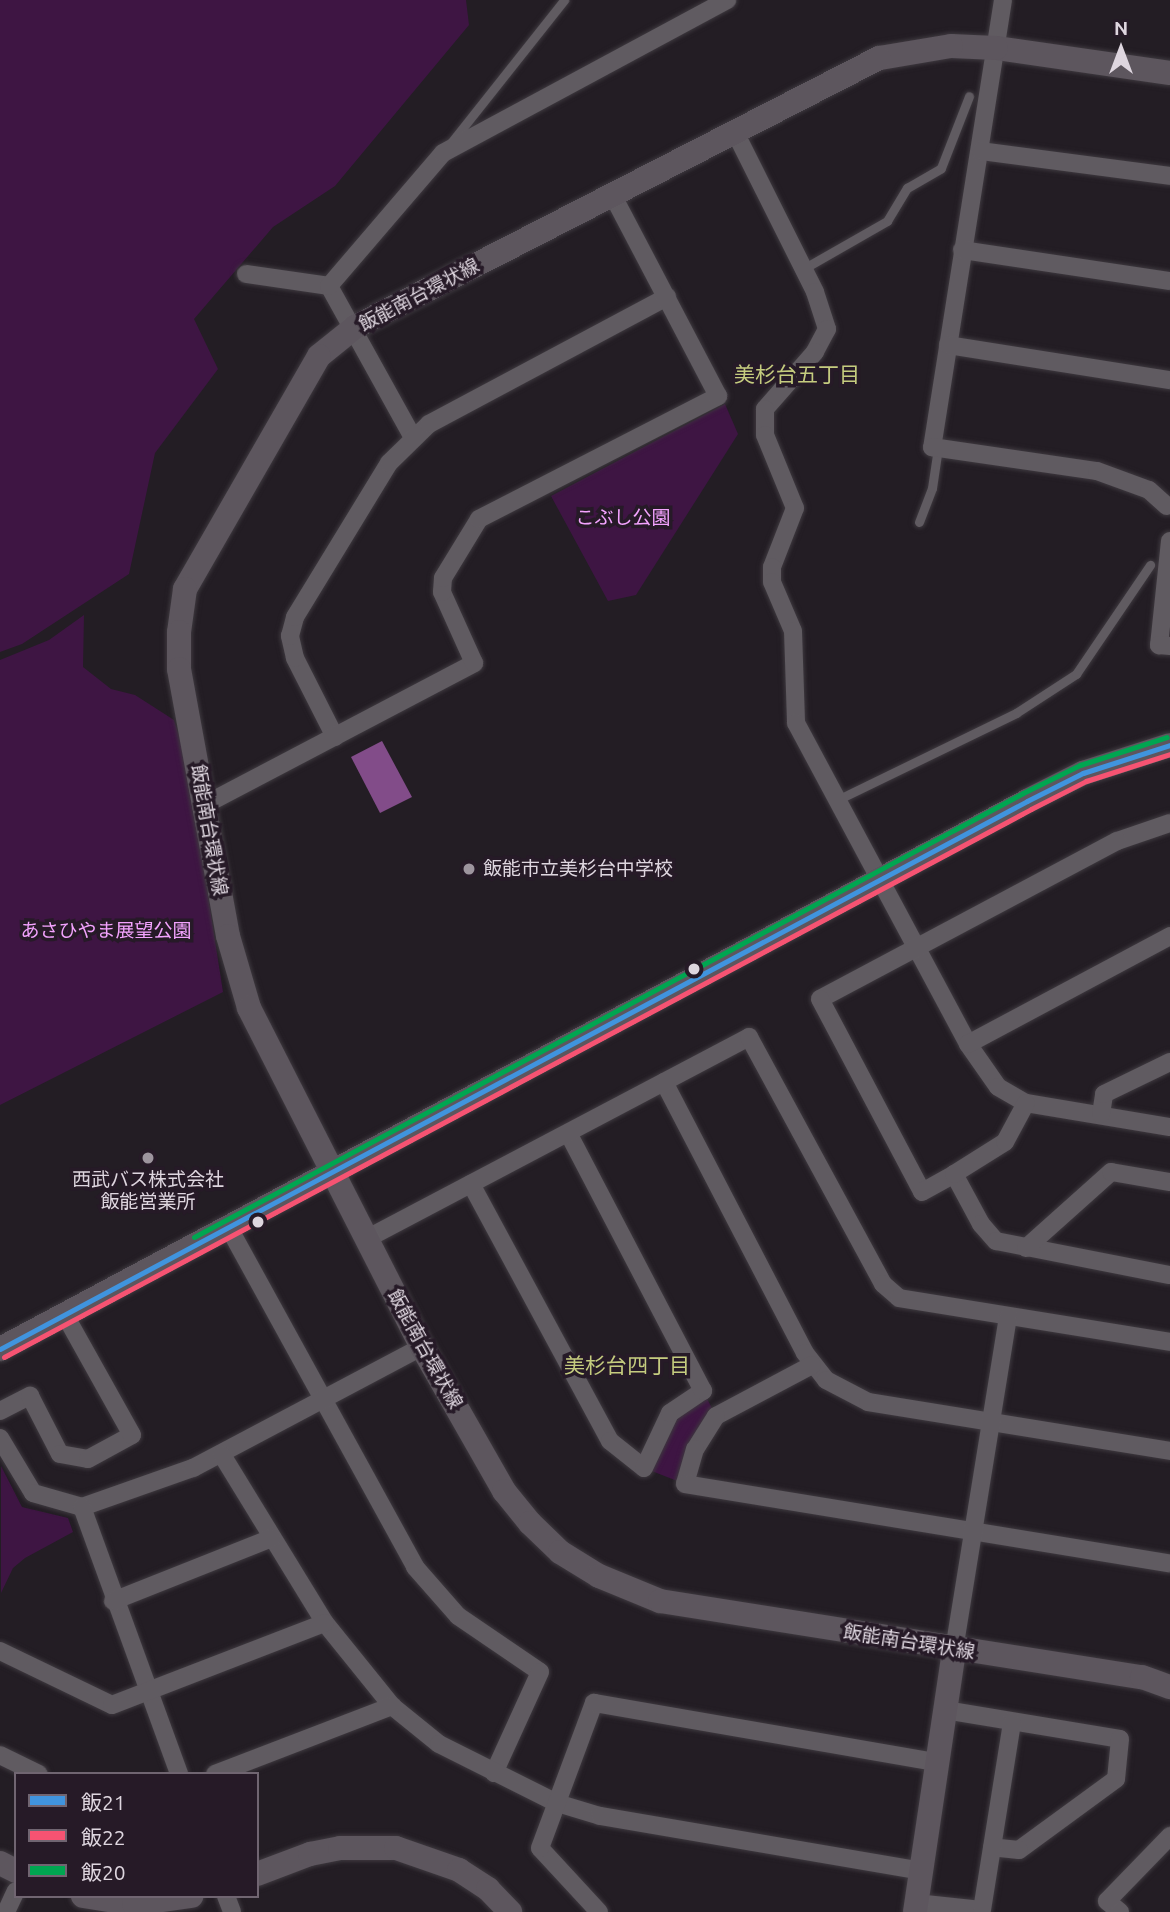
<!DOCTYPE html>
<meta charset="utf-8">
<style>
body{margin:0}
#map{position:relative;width:1170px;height:1912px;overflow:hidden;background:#231d24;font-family:Ubuntu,"Noto Sans JP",sans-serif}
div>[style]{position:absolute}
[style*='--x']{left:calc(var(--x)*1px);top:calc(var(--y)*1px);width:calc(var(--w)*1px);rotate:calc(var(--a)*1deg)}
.green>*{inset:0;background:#3e1543}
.water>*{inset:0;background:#824c89}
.roads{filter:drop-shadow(0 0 2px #3e393f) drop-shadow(0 0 2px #3e393f)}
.lane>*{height:9px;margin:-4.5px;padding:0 4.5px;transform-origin:4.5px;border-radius:4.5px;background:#605b61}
.street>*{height:18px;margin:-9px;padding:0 9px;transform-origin:9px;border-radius:9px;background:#605b61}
.secondary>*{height:24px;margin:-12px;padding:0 12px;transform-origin:12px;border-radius:12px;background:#5d565e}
.bus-1>*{height:5px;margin:-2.5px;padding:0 2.5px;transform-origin:2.5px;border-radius:2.5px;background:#4094de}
.bus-2>*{height:5px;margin:-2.5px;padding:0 2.5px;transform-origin:2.5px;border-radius:2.5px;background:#f65372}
.bus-3>*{height:5px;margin:-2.5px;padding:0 2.5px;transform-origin:2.5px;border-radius:2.5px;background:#00a651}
.dots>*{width:19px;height:19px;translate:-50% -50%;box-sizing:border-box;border:4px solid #261a27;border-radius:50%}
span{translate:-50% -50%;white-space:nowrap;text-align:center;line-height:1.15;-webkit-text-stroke:7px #261a27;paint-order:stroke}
.street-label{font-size:19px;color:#ded6df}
.park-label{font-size:19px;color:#f3a3fe}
.poi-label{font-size:19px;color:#ded6df}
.left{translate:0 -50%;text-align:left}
.neighbourhood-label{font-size:21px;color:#c5cc7f}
.legend{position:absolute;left:14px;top:1772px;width:245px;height:126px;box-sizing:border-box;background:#261a27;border:2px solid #706571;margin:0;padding:9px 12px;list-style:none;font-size:21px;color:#ded6df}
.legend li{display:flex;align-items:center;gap:14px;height:35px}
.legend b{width:35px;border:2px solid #706571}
.north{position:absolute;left:1086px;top:14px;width:70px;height:70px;-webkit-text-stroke:5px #261a27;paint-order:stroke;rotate:0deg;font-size:19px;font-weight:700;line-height:28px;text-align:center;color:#ded6df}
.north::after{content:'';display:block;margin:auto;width:24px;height:32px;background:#ded6df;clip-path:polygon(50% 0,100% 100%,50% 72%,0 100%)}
</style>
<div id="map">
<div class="green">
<i style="clip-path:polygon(0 0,466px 0,469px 25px,335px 186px,273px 227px,194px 319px,218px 369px,155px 453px,129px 574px,22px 644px,0 652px)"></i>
<i style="clip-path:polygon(725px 404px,738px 434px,636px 595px,608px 601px,551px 496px)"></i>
<i style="clip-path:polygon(84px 615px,83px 667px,111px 689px,135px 695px,174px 720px,187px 760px,223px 992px,0 1105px,0 660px,49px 640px)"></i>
<i style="clip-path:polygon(703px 1391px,716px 1416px,685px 1484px,644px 1468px,655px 1439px)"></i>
<i style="clip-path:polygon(1px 1466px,22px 1507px,68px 1518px,73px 1532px,25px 1558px,13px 1568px,1px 1593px)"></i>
</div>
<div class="water">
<i style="clip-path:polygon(382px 741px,412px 797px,380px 813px,351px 757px)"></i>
</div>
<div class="roads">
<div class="lane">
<i style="--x:450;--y:144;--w:184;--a:-51.6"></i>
<i style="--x:803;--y:269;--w:97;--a:-29.7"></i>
<i style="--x:887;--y:221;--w:39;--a:-59"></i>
<i style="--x:907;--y:188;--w:39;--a:-30"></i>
<i style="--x:941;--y:168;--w:77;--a:-68.7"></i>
<i style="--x:919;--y:522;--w:36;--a:-69"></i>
<i style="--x:932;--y:488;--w:40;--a:-81.5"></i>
<i style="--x:837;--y:800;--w:199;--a:-25.9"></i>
<i style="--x:1016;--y:713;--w:72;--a:-33"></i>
<i style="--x:1076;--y:674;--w:132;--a:-55.8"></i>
</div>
<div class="street">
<i style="--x:1003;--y:0;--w:453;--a:99"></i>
<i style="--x:932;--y:447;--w:167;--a:8.3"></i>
<i style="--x:1097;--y:471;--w:55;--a:20.1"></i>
<i style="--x:1149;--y:490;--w:24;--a:42"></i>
<i style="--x:735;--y:132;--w:179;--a:63.4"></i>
<i style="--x:815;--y:292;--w:39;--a:72"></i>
<i style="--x:827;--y:329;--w:26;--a:118"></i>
<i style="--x:815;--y:352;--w:76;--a:131.3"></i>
<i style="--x:765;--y:409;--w:26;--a:90"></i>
<i style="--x:765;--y:435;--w:79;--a:67.7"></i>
<i style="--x:795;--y:508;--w:63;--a:111.3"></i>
<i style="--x:772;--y:567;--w:15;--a:90"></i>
<i style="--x:772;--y:582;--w:53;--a:66.8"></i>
<i style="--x:793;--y:631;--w:92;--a:88.1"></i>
<i style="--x:796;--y:723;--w:364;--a:61.8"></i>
<i style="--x:968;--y:1044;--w:52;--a:55.1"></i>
<i style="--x:998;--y:1087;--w:32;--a:30"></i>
<i style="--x:1026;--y:1103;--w:146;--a:9.5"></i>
<i style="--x:981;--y:151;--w:191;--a:7.5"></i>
<i style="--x:962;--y:250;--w:210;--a:8.5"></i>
<i style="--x:246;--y:274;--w:84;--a:8.2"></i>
<i style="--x:329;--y:286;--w:171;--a:61"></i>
<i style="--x:329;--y:286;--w:175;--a:-49.4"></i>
<i style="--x:443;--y:153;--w:323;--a:-28.3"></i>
<i style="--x:948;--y:345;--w:225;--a:9"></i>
<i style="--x:1170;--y:541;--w:105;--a:96"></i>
<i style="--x:1159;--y:645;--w:11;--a:5"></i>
<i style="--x:335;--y:737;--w:89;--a:-116.9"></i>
<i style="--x:295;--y:658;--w:23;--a:-103"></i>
<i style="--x:290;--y:636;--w:20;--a:-75"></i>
<i style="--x:295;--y:617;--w:180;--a:-58.6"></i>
<i style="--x:389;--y:463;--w:56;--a:-44.3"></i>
<i style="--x:429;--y:424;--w:270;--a:-28.1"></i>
<i style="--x:206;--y:804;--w:303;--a:-27.7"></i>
<i style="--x:474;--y:663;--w:78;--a:-114.3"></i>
<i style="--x:442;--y:592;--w:14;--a:-86"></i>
<i style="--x:443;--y:578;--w:69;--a:-58.6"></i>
<i style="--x:479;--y:519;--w:269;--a:-27.2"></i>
<i style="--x:718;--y:396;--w:228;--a:-117.7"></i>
<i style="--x:1170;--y:823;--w:56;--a:161.2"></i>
<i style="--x:1117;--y:841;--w:336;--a:152"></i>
<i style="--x:820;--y:999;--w:218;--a:62.1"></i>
<i style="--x:922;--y:1192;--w:37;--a:-29"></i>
<i style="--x:954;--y:1174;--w:57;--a:61.6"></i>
<i style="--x:981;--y:1224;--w:23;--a:49"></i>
<i style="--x:996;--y:1241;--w:177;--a:11.1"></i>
<i style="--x:968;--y:1044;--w:229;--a:-28.1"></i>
<i style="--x:664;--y:1082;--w:305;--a:62.5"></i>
<i style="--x:805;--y:1353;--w:34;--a:52"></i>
<i style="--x:826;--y:1380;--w:47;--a:27.6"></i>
<i style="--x:868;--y:1402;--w:306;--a:9.2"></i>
<i style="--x:1101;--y:1114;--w:20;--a:-81"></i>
<i style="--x:1104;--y:1094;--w:73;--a:-25.9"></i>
<i style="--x:954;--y:1174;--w:60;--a:-32.1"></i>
<i style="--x:1005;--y:1142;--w:44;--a:-61.7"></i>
<i style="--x:471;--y:1184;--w:292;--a:61.6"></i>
<i style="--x:610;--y:1441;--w:43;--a:38.5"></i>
<i style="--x:644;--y:1468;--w:61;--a:-64.7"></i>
<i style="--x:670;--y:1413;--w:40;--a:-34"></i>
<i style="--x:703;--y:1391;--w:291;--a:-117.6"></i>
<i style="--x:229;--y:1228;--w:387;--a:61.2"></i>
<i style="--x:415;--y:1567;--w:65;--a:48.7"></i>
<i style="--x:458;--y:1616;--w:99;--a:34.3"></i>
<i style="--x:540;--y:1672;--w:111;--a:114.5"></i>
<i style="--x:366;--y:1239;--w:433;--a:-27.8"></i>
<i style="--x:749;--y:1037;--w:281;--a:61.5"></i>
<i style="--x:883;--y:1284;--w:21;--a:41"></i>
<i style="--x:899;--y:1298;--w:275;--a:9.2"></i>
<i style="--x:1026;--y:1248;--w:114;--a:-41.8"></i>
<i style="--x:1111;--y:1172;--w:60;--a:9.6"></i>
<i style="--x:812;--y:1365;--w:109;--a:152"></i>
<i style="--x:716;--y:1416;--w:39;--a:122"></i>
<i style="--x:695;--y:1449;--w:36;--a:106"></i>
<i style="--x:685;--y:1484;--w:491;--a:9.3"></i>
<i style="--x:0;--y:1411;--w:34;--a:-27"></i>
<i style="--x:30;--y:1396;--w:65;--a:62.7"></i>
<i style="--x:60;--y:1454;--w:28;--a:10"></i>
<i style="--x:88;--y:1459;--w:50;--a:-28.6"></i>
<i style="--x:132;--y:1435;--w:137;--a:-119.2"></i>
<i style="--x:0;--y:1438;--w:64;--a:59"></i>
<i style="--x:33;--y:1493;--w:51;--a:15.9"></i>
<i style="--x:82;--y:1507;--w:118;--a:-19.4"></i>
<i style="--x:193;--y:1468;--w:259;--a:-27.9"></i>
<i style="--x:222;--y:1455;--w:197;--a:58.5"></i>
<i style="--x:325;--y:1623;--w:107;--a:51.1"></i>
<i style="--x:392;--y:1706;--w:60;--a:39"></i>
<i style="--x:439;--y:1744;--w:132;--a:26.6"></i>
<i style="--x:557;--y:1803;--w:45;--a:16.8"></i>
<i style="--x:600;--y:1816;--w:326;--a:9.7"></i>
<i style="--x:82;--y:1507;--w:284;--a:70"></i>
<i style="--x:113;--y:1601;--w:171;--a:-21.6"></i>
<i style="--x:954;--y:1650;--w:337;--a:-80.8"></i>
<i style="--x:0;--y:1651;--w:124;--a:25.7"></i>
<i style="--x:112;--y:1705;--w:228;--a:-21.1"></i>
<i style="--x:945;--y:1710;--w:177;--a:9.4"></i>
<i style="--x:1120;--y:1739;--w:40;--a:95.7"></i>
<i style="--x:1116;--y:1779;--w:120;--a:143.8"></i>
<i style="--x:1019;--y:1850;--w:27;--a:-174"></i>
<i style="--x:0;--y:1755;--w:43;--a:26"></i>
<i style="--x:215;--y:1774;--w:190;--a:-21"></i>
<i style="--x:226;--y:1896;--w:17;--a:69"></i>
<i style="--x:916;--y:1903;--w:66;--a:6.1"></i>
<i style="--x:982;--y:1910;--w:190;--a:-80.9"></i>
<i style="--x:6;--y:1912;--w:23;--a:-65"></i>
<i style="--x:599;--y:1912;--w:87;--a:-132.7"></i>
<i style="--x:540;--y:1848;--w:155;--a:-69.6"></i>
<i style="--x:594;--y:1703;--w:348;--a:9.8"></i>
<i style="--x:1120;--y:1912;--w:17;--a:-140"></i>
<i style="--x:1107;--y:1901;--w:91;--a:-45.9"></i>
</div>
<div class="secondary">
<i style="--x:1170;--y:73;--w:176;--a:-171.8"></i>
<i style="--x:996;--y:48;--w:45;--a:-177.5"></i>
<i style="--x:951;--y:46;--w:73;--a:170.5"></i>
<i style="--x:879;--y:58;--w:589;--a:152.83"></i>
<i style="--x:355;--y:327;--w:46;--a:141.1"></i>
<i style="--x:319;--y:356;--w:269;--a:119.9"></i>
<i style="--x:185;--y:589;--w:43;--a:97.9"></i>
<i style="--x:179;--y:632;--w:37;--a:90"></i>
<i style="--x:179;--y:669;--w:271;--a:79.6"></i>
<i style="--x:228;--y:936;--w:75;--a:73.7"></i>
<i style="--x:249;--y:1008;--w:381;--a:63"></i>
<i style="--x:422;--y:1347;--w:166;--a:60.3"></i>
<i style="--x:504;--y:1491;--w:41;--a:50.9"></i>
<i style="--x:530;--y:1523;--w:42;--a:44"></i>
<i style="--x:560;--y:1552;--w:46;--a:31.6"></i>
<i style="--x:599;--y:1576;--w:66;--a:22.3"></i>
<i style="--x:660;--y:1601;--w:488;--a:9"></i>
<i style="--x:1142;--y:1677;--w:30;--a:20"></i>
<i style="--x:0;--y:1349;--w:1164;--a:-28.08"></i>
<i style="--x:1027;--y:801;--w:63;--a:-26.6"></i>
<i style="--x:1083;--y:773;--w:91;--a:-17.8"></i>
<i style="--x:0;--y:1863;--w:18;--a:27"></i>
<i style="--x:257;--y:1874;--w:57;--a:-20.7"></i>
<i style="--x:310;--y:1854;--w:31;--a:-11"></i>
<i style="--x:340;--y:1848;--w:56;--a:0"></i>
<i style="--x:396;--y:1848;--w:67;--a:19.2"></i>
<i style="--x:459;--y:1870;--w:35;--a:33"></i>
<i style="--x:488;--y:1889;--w:32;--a:46"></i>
<i style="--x:83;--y:1896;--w:52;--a:8.9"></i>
<i style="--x:134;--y:1904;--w:58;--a:-8"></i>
<i style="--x:915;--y:1912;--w:265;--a:-81.5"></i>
</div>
</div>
<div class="bus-1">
<i style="--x:0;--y:1349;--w:1164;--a:-28.08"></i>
<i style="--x:1027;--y:801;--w:63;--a:-26.6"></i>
<i style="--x:1083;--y:773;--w:91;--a:-17.8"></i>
</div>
<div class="bus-2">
<i style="--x:4;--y:1357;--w:1164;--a:-28.08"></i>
<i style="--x:1031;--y:809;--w:62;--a:-27"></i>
<i style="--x:1086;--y:781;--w:88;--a:-17.8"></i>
</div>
<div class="bus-3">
<i style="--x:194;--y:1237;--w:940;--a:-28.17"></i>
<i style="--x:1023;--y:793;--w:64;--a:-26.2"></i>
<i style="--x:1080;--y:765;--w:91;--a:-17.8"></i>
</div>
<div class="dots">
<i style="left:469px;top:869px;background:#9d959e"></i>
<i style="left:694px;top:969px;background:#ded6df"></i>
<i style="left:148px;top:1158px;background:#9d959e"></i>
<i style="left:258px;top:1222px;background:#ded6df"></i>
</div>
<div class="street-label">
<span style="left:419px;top:295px;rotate:-28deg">飯能南台環状線</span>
<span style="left:209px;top:830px;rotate:80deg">飯能南台環状線</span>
<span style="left:425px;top:1349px;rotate:61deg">飯能南台環状線</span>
<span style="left:909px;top:1642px;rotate:9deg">飯能南台環状線</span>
</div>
<div class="park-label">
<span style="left:623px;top:518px">こぶし公園</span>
<span style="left:106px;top:931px">あさひやま展望公園</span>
</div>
<div class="poi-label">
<span class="left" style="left:483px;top:869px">飯能市立美杉台中学校</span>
<span style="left:148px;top:1191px">西武バス株式会社<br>飯能営業所</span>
</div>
<div class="neighbourhood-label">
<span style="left:797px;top:374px">美杉台五丁目</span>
<span style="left:627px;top:1365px">美杉台四丁目</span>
</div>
<ul class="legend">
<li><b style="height:9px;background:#4094de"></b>飯21</li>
<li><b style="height:9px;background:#f65372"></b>飯22</li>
<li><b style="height:9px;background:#00a651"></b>飯20</li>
</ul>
<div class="north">N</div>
</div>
